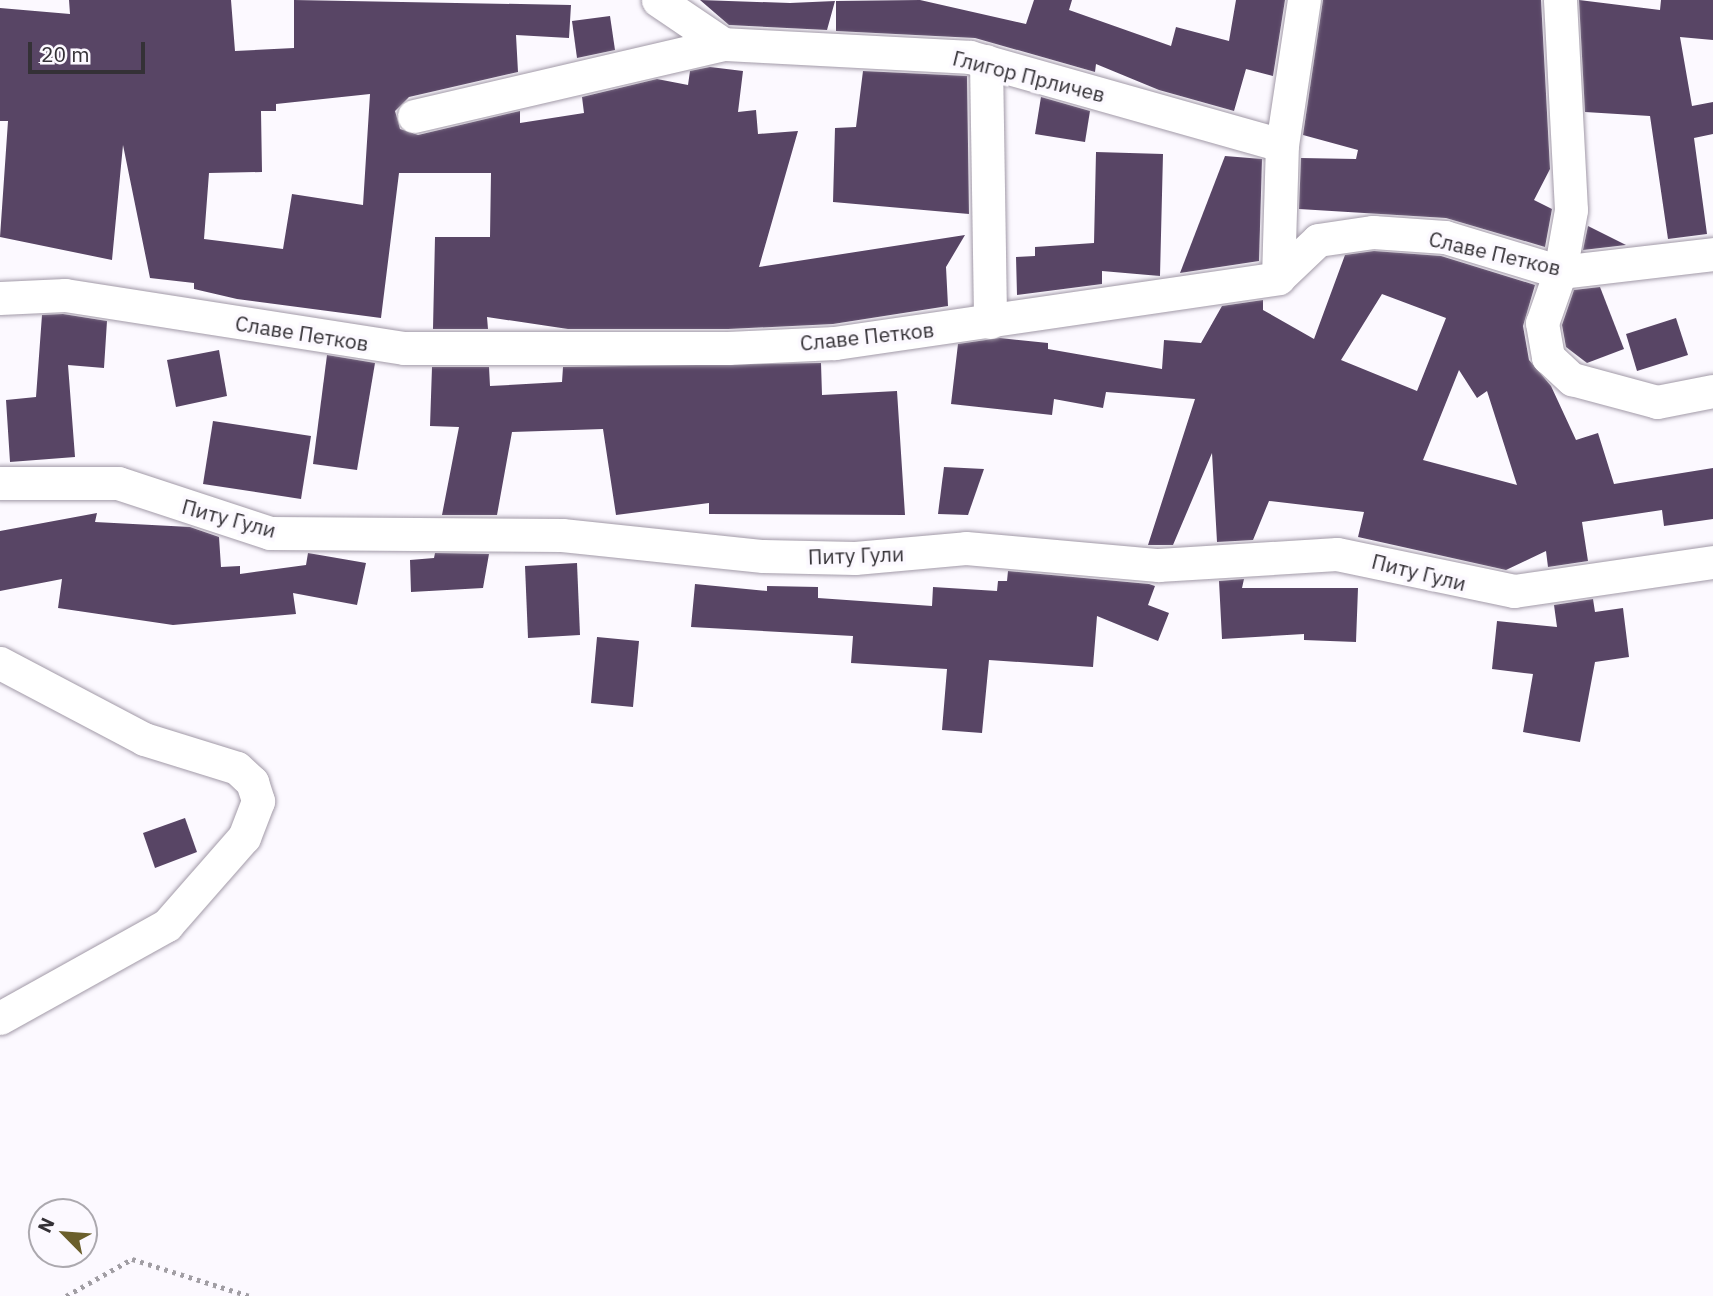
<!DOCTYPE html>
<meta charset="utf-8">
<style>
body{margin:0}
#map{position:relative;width:1713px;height:1296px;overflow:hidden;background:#fcf9ff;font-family:"IBM Plex Sans",sans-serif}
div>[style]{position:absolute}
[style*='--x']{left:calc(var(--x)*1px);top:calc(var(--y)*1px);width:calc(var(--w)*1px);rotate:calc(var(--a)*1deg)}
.building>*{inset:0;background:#584565}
.path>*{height:4.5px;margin-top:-2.25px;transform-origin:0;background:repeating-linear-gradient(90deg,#a19ea4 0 3.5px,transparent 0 8.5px)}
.roads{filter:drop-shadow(0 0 2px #a29aa8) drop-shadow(0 0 2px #a29aa8)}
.street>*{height:33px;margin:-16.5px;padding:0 16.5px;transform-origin:16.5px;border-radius:16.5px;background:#fff}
span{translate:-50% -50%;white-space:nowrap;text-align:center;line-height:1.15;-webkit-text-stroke:7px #fcf9ff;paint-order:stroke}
.street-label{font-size:21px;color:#343136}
.north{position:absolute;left:28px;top:1198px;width:70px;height:70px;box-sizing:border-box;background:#fcf9ff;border:2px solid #aca9af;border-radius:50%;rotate:295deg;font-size:19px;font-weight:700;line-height:28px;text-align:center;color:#343136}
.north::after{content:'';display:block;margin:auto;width:24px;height:32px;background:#6b5f2c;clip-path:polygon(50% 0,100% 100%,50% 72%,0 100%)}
.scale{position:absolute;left:28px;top:42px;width:117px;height:32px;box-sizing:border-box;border:4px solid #343136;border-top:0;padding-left:9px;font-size:21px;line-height:24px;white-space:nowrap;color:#343136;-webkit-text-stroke:5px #fcf9ff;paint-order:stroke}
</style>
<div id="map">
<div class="building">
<i style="clip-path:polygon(evenodd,69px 0,231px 0,235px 51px,294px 48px,294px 0,571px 5px,569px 38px,516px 35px,518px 72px,409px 97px,395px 111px,400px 129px,418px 135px,520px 111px,520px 123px,584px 113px,582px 97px,657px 79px,688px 85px,690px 71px,710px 67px,743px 71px,738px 112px,756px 110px,758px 134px,798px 131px,759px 267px,965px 235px,946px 267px,948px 306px,833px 324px,728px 329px,568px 329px,487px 317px,488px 329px,433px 329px,435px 237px,490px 237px,491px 173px,399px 173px,381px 318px,237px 299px,194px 289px,194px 283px,150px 278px,123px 145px,112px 260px,0 237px,8px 121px,0 121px,0 8px,70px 14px,69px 0,370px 94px,363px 205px,292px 194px,283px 249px,204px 239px,209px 173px,262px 172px,261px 111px,276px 111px,276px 104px,370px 94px)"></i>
<i style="clip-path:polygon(700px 0,790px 3px,835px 1px,827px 30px,729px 25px)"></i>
<i style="clip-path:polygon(920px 0,1026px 24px,1034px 0,1072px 0,1069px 10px,1171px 46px,1176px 27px,1229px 41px,1236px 0,1285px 0,1273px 76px,1246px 69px,1234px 111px,1159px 90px,1096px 64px,1095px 72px,975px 38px,836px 31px,836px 1px)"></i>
<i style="clip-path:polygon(1323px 0,1541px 0,1550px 169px,1534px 200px,1552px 209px,1545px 247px,1446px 218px,1299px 209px,1301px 158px,1356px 159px,1358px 150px,1303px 135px)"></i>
<i style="clip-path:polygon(1579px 0,1660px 10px,1661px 0,1713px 0,1713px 40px,1680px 37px,1692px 106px,1713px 102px,1713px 134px,1694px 138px,1707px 234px,1668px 239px,1650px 116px,1585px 112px)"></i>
<i style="clip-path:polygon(610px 16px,615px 50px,577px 58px,572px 21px)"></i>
<i style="clip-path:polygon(863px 71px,967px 76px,969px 214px,833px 202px,835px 128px,856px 127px)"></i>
<i style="clip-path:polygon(1041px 97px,1090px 111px,1085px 142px,1035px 134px)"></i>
<i style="clip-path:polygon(1096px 152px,1163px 154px,1160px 276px,1102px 271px,1102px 284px,1017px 295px,1016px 257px,1035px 256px,1035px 247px,1094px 243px)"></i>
<i style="clip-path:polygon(1225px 156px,1262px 159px,1259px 261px,1180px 273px)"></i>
<i style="clip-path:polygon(1588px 226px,1626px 245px,1583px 250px)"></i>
<i style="clip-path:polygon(evenodd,1374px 251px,1441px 256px,1535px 285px,1523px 326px,1529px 360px,1551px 386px,1576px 440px,1598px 433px,1614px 484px,1713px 468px,1713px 519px,1664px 526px,1662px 510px,1582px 522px,1588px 561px,1548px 567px,1546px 551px,1506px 570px,1358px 537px,1364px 512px,1269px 501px,1253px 540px,1217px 542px,1212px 453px,1173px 545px,1148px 545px,1195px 399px,1106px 392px,1103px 408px,1054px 399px,1052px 415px,951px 404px,958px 344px,1000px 338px,1048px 343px,1048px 349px,1162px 369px,1164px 340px,1201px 343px,1222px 306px,1263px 300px,1263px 310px,1314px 339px,1345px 255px,1374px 251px,1382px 294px,1446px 318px,1417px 391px,1341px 360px,1382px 294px,1374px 251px,1459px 370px,1477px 398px,1487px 391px,1517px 485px,1423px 460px,1459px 370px)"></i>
<i style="clip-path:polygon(1600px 287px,1624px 349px,1587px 363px,1566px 347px,1562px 325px,1574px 290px)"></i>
<i style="clip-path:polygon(63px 314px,107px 321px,104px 368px,68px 365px,75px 457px,10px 462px,6px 400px,36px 397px,42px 315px)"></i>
<i style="clip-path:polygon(1676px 318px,1688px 355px,1637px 371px,1626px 334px)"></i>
<i style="clip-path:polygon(219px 350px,227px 396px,176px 407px,167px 360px)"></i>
<i style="clip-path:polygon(327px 355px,375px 363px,357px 470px,313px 464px)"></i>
<i style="clip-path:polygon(821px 363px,822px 395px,897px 391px,905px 515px,709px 514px,709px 503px,616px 515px,603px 429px,512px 432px,497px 515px,442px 515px,459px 427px,430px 426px,432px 367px,489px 367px,490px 386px,562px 382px,563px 367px)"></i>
<i style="clip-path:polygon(213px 421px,311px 436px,301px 499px,203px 484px)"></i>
<i style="clip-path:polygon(944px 467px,984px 469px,968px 515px,938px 514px)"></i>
<i style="clip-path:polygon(97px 513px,95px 522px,190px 527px,219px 537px,221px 567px,240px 566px,240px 574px,306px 565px,308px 553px,366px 563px,357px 605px,293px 593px,296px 614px,173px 625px,58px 608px,62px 579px,0 591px,0 531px)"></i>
<i style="clip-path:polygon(435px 553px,489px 554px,483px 588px,411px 592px,410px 560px,434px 558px)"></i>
<i style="clip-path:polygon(577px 563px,580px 635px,528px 638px,525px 566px)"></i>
<i style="clip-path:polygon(1008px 571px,1149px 584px,1155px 586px,1148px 605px,1169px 613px,1158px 641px,1097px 616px,1093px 667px,989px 660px,982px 733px,942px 730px,947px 669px,851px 663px,853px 636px,691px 627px,695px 584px,767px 591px,767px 586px,818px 587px,818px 598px,932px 606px,933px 587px,997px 591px,998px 581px,1007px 581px)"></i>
<i style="clip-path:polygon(1244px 579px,1242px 588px,1358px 588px,1356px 642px,1304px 640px,1304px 634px,1222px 639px,1219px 581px)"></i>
<i style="clip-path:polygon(1593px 599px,1595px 612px,1623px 608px,1629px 657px,1595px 662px,1580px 742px,1523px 732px,1533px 674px,1492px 669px,1497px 621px,1557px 627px,1554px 605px)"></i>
<i style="clip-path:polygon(597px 637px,639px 641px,633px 707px,591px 703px)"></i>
<i style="clip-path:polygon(185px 818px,197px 852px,155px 868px,143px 833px)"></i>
</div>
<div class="path">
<i style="--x:66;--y:1296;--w:76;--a:-29.3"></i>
<i style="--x:132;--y:1259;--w:123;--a:17.5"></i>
</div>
<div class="roads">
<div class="street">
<i style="--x:658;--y:0;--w:78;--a:34.1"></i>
<i style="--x:723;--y:44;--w:247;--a:3"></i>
<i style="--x:970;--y:57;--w:324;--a:15.8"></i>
<i style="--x:1560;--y:0;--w:210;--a:87"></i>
<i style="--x:1571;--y:210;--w:63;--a:100.1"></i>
<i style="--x:1560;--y:272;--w:54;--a:109.4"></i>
<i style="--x:1542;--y:323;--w:35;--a:80"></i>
<i style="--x:1548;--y:357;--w:33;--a:43"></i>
<i style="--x:1572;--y:379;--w:88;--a:15.1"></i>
<i style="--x:1657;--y:402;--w:57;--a:-11.1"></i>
<i style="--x:986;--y:61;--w:261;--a:89.1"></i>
<i style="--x:414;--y:116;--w:317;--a:-13.1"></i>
<i style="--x:1278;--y:278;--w:133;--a:-88.3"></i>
<i style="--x:1282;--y:145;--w:147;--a:-81.4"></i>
<i style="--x:0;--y:298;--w:65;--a:-2.6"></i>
<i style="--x:65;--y:295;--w:343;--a:8.9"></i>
<i style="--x:404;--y:348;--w:324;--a:0"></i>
<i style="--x:728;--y:348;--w:107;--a:-2.7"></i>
<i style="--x:835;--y:343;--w:448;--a:-8.3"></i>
<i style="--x:1278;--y:278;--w:55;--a:-43.5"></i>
<i style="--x:1318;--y:240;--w:56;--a:-8.3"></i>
<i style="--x:1373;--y:232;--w:72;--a:4"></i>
<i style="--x:1445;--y:237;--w:120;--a:16.9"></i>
<i style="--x:1560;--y:272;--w:154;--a:-6.7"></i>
<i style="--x:0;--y:483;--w:118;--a:0"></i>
<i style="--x:118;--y:483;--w:160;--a:18.2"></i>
<i style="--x:270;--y:533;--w:292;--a:0.4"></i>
<i style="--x:562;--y:535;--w:202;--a:6"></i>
<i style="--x:763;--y:556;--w:92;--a:1.2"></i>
<i style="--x:855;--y:558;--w:111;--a:-5.1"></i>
<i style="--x:966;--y:548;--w:193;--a:5.1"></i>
<i style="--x:1158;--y:565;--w:179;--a:-3.5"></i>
<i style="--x:1337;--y:554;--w:181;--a:11.8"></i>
<i style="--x:1514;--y:591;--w:201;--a:-8.3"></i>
<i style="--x:0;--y:663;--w:163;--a:27.8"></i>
<i style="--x:144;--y:739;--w:97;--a:17.3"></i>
<i style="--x:237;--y:768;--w:21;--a:43"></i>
<i style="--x:252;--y:782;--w:20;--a:72"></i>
<i style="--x:258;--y:801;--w:39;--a:111"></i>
<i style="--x:244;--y:837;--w:117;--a:131.2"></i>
<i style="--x:167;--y:925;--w:191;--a:150.9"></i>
</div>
</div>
<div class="street-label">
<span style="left:1029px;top:76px;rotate:14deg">Глигор Прличев</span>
<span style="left:1495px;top:253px;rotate:13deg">Славе Петков</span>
<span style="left:302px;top:333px;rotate:9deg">Славе Петков</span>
<span style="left:867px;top:336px;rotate:-6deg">Славе Петков</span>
<span style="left:229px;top:518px;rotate:15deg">Питу Гули</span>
<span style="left:856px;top:555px;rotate:-2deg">Питу Гули</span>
<span style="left:1419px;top:572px;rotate:14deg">Питу Гули</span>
</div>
<div class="north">N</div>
<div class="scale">20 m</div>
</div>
